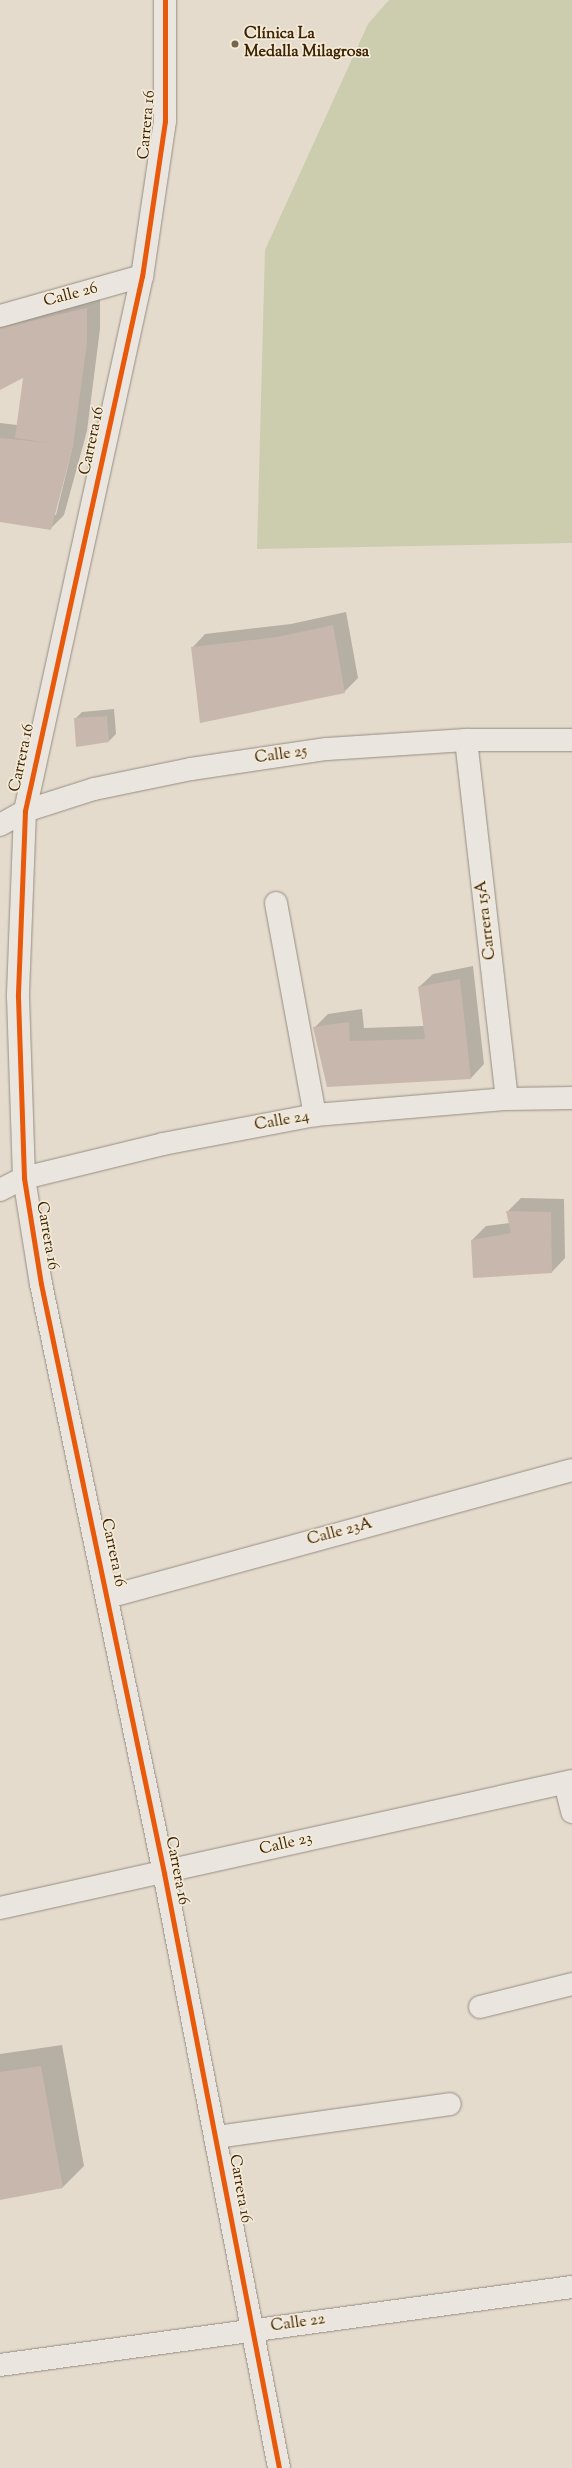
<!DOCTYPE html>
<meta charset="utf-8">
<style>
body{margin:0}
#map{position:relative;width:572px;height:2468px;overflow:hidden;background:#e4dbcd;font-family:"Sorts Mill Goudy",serif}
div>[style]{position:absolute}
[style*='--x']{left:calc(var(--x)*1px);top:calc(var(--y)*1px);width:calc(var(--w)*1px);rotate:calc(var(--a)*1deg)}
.green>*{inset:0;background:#cbcdae}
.shadow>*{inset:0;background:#0003}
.building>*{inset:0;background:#c8b7ad}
.roads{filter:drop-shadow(0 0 1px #968e82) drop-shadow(0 0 1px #968e82)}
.minor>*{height:22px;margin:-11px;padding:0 11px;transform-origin:11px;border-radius:11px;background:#eae5de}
.cycleway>*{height:5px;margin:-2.5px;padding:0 2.5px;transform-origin:2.5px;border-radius:2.5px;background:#e8590c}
.dots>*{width:11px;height:11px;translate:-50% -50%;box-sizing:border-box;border:2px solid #f4ead8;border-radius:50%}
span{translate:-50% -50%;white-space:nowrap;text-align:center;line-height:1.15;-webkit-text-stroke:3.5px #f4ead8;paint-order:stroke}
.poi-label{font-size:16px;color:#3c2402;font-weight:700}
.left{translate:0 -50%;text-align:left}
.street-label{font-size:16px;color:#3c2402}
</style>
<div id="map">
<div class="green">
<i style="clip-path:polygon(389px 0,572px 0,572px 543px,257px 549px,265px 250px,368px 24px)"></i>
</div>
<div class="shadow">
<i style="clip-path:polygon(evenodd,100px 295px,100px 329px,87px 431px,64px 515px,50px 529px,0 521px,0 423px,17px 425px,25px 376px,0 389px,0 318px,100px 295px,74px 441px,56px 515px,53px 515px,74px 441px)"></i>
<i style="clip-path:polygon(346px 612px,358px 678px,344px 692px,192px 648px,205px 634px,291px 624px)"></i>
<i style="clip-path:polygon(114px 709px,116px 734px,109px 741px,75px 719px,82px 712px)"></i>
<i style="clip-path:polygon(473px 966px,484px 1064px,471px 1078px,328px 1086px,314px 1028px,328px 1014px,362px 1009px,364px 1028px,424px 1026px,419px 987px,433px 974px)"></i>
<i style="clip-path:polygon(521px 1198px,564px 1199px,565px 1258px,552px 1272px,472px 1240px,486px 1226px,510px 1223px,507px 1212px)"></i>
<i style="clip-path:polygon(62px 2045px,84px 2166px,63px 2187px,0 2199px,0 2054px)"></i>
</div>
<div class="building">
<i style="clip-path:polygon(87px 308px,87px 343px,73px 446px,51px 530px,0 522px,0 438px,51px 443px,15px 438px,23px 378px,0 390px,0 328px)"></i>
<i style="clip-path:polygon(333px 625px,345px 693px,200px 723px,191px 647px,277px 637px)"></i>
<i style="clip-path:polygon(107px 716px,109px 742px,76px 747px,74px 718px)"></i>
<i style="clip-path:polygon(460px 979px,471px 1079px,327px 1087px,313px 1027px,349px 1022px,350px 1041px,425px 1039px,418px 987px)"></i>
<i style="clip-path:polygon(506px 1211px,551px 1212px,552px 1273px,473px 1278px,471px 1240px,511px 1233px)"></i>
<i style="clip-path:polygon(41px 2066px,63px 2188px,0 2200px,0 2072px)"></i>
</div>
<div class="roads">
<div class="minor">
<i style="--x:165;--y:0;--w:121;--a:90"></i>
<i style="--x:165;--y:121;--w:157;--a:98.4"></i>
<i style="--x:142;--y:276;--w:548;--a:102.34"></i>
<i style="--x:25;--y:811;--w:186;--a:92.2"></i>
<i style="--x:18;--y:997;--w:181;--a:88.1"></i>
<i style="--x:24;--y:1178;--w:107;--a:80.9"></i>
<i style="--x:41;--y:1284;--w:602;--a:78.2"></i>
<i style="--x:164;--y:1873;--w:606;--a:79.06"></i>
<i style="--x:0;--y:316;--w:148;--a:-15.7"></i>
<i style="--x:466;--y:740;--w:361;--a:83.5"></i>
<i style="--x:0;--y:825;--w:29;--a:-29"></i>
<i style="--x:25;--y:811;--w:72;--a:-17.7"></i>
<i style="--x:94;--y:789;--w:99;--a:-11.7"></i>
<i style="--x:191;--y:769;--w:137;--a:-8.4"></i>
<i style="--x:327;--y:749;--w:139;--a:-3.7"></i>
<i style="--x:466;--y:740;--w:106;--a:0"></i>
<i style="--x:276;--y:903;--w:216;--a:79.6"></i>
<i style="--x:0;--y:1190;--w:27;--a:-27"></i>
<i style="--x:24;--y:1178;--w:143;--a:-13.7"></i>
<i style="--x:163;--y:1144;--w:155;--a:-10.8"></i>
<i style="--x:315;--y:1115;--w:193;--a:-4.8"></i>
<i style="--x:507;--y:1099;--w:65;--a:-0.9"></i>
<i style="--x:108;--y:1597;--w:481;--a:-15.3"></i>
<i style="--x:565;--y:1783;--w:30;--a:76"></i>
<i style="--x:0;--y:1908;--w:586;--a:-12.52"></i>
<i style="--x:480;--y:2007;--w:95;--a:-14"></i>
<i style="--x:216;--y:2137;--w:236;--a:-8"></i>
<i style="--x:0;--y:2365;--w:577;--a:-7.77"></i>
</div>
</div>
<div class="cycleway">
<i style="--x:165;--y:0;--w:121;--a:90"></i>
<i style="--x:165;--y:121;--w:157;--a:98.4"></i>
<i style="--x:142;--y:276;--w:548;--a:102.34"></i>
<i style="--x:25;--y:811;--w:186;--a:92.2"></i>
<i style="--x:18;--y:997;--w:181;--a:88.1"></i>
<i style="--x:24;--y:1178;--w:107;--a:80.9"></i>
<i style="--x:41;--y:1284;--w:602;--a:78.2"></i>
<i style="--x:164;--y:1873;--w:606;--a:79.06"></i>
</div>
<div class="dots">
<i style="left:235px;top:44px;background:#776449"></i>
</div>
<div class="poi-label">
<span class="left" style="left:244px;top:44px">Clínica La<br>Medalla Milagrosa</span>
</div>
<div class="street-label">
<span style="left:148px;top:125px;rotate:-85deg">Carrera 16</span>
<span style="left:71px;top:296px;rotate:-15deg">Calle 26</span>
<span style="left:93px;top:441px;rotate:-78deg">Carrera 16</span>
<span style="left:281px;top:756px;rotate:-8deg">Calle 25</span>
<span style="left:23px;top:758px;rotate:-78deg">Carrera 16</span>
<span style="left:487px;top:920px;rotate:-97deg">Carrera 15A</span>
<span style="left:282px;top:1122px;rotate:-10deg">Calle 24</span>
<span style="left:46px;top:1236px;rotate:80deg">Carrera 16</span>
<span style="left:340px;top:1533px;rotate:-15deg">Calle 23A</span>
<span style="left:112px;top:1553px;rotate:78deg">Carrera 16</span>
<span style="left:286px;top:1845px;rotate:-13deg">Calle 23</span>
<span style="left:176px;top:1871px;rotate:79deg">Carrera 16</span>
<span style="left:239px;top:2189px;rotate:80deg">Carrera 16</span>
<span style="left:298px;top:2324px;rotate:-8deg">Calle 22</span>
</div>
</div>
